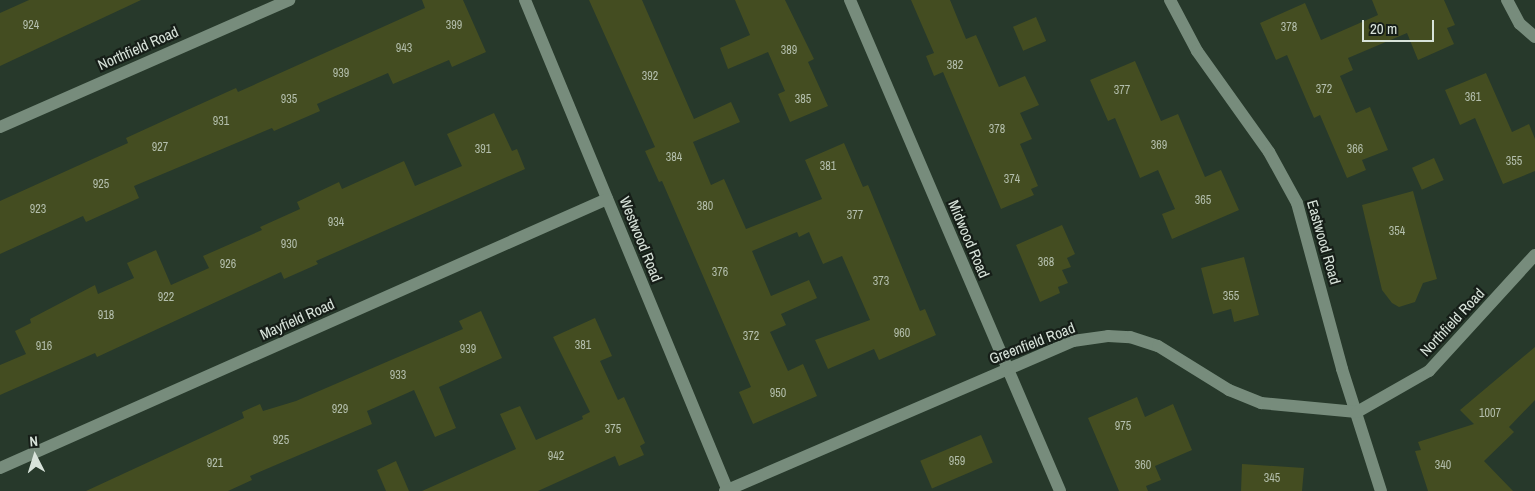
<!DOCTYPE html>
<html>
<head>
<meta charset="utf-8">
<style>
  body { margin:0 }
  #map { position:relative; width:1535px; height:491px; overflow:hidden; background:#27392b; font-family:"Archivo Narrow",sans-serif }
  div>[style] { position:absolute }
  .building>* { inset:0; background:#444d21; transform-origin:0 0 }
  .minor>* { height:12px; margin:-6px; padding:0 6px; transform-origin:6px; border-radius:6px; background:#778c7c }
  span { translate:-50% -50%; white-space:nowrap; text-align:center; line-height:1.15; -webkit-text-stroke:4.5px #161e18; paint-order:stroke }
  .number-label { font-size:12px; color:#b3beac }
  .number-label span { -webkit-text-stroke-width:0 }
  .street-label { font-size:15px; color:#d8e3da }
  .north { position:absolute; left:10px; top:431px; width:50px; height:50px; -webkit-text-stroke:4px #161e18; paint-order:stroke; rotate:355deg; font-size:14px; font-weight:700; line-height:20px; text-align:center; color:#d8e3da }
  .north::after { content:''; display:block; margin:auto; width:18px; height:22px; background:#d8e3da; clip-path:polygon(50% 0,100% 100%,50% 72%,0 100%) }
  .scale { position:absolute; left:1362px; top:20px; width:72px; height:22px; box-sizing:border-box; border:2px solid #d8e3da; border-top:0; padding-left:6px; font-size:15px; line-height:18px; white-space:nowrap; color:#d8e3da; -webkit-text-stroke:4px #161e18; paint-order:stroke }
</style>
</head>
<body>
<div id="map">
  <div class="building">
    <div style="clip-path:polygon(29px 0,141px 0,0 66px,0 13px)"></div>
    <div style="clip-path:polygon(422px 0,463px 0,486px 52px,452px 67px,449px 60px,393px 84px,388px 73px,317px 104px,320px 111px,274px 131px,272px 128px,134px 186px,139px 198px,86px 222px,83px 216px,0 254px,0 201px,128px 143px,126px 138px,185px 111px,236px 88px,238px 92px,425px 8px)"></div>
    <div style="clip-path:polygon(589px 0,642px 0,694px 119px,731px 102px,740px 122px,693px 142px,711px 185px,724px 179px,746px 229px,822px 199px,805px 160px,844px 143px,863px 187px,868px 185px,920px 311px,925px 309px,936px 335px,879px 360px,874px 349px,828px 369px,815px 340px,870px 320px,842px 256px,823px 264px,809px 232px,799px 237px,797px 232px,752px 251px,771px 296px,809px 280px,817px 298px,781px 314px,786px 325px,770px 332px,788px 371px,803px 364px,817px 396px,753px 424px,739px 392px,751px 387px,662px 181px,659px 182px,645px 151px,655px 147px)"></div>
    <div style="clip-path:polygon(735px 0,785px 0,814px 59px,808px 62px,828px 106px,790px 122px,778px 94px,785px 91px,768px 52px,728px 69px,720px 48px,750px 35px)"></div>
    <div style="clip-path:polygon(911px 0,950px 0,966px 39px,976px 35px,999px 87px,1025px 76px,1039px 105px,1020px 113px,1032px 139px,1020px 144px,1038px 186px,1031px 189px,1034px 195px,1001px 209px,943px 72px,934px 76px,926px 56px,934px 53px)"></div>
    <div style="clip-path:polygon(1372px 0,1444px 0,1455px 25px,1447px 28px,1454px 44px,1418px 60px,1407px 33px,1348px 58px,1353px 70px,1340px 76px,1356px 113px,1370px 107px,1388px 150px,1362px 160px,1366px 170px,1347px 178px,1320px 115px,1314px 118px,1287px 55px,1276px 60px,1260px 23px,1305px 3px,1321px 40px,1378px 15px)"></div>
    <div style="left:1036px;top:17px;width:26px;height:25px;rotate:67deg"></div>
    <div style="clip-path:polygon(1135px 61px,1161px 121px,1178px 114px,1205px 177px,1221px 170px,1239px 210px,1172px 239px,1162px 214px,1175px 209px,1158px 170px,1140px 178px,1115px 118px,1108px 121px,1090px 80px)"></div>
    <div style="clip-path:polygon(1486px 73px,1512px 132px,1529px 124px,1535px 139px,1535px 171px,1503px 184px,1475px 118px,1460px 125px,1445px 90px)"></div>
    <div style="clip-path:polygon(494px 113px,512px 151px,517px 149px,525px 169px,316px 261px,318px 264px,284px 279px,281px 272px,97px 357px,95px 353px,0 395px,0 365px,26px 354px,15px 331px,31px 323px,30px 319px,95px 285px,98px 294px,134px 278px,127px 263px,156px 250px,171px 285px,209px 268px,203px 256px,262px 230px,260px 227px,300px 209px,297px 202px,339px 182px,342px 189px,404px 161px,415px 186px,462px 166px,447px 134px)"></div>
    <div style="left:1434px;top:158px;width:24px;height:24px;rotate:66deg"></div>
    <div style="clip-path:polygon(1413px 191px,1437px 279px,1423px 283px,1415px 302px,1399px 307px,1392px 303px,1382px 290px,1362px 205px)"></div>
    <div style="clip-path:polygon(1062px 225px,1075px 254px,1067px 258px,1071px 267px,1062px 270px,1068px 283px,1058px 287px,1060px 293px,1040px 302px,1016px 245px)"></div>
    <div style="clip-path:polygon(1244px 257px,1259px 315px,1234px 322px,1231px 309px,1213px 314px,1201px 268px)"></div>
    <div style="clip-path:polygon(481px 311px,502px 358px,439px 387px,456px 428px,435px 437px,414px 390px,367px 411px,372px 424px,250px 476px,252px 480px,228px 491px,86px 491px,244px 418px,242px 412px,260px 404px,263px 411px,296px 401px,463px 329px,459px 321px)"></div>
    <div style="clip-path:polygon(595px 318px,612px 356px,600px 361px,618px 400px,624px 397px,645px 443px,640px 446px,644px 455px,619px 466px,615px 456px,538px 491px,422px 491px,516px 449px,500px 414px,520px 406px,536px 440px,583px 419px,582px 416px,590px 412px,553px 337px)"></div>
    <div style="clip-path:polygon(1535px 347px,1535px 400px,1509px 427px,1514px 432px,1484px 461px,1513px 491px,1428px 491px,1415px 451px,1421px 450px,1418px 442px,1474px 424px,1460px 410px)"></div>
    <div style="clip-path:polygon(1137px 397px,1145px 417px,1173px 404px,1192px 450px,1155px 466px,1161px 480px,1146px 486px,1148px 491px,1119px 491px,1088px 418px)"></div>
    <div style="left:981px;top:435px;width:30px;height:66px;rotate:67deg"></div>
    <div style="clip-path:polygon(396px 461px,409px 491px,386px 491px,377px 470px)"></div>
    <div style="clip-path:polygon(1242px 464px,1304px 468px,1302px 491px,1241px 491px)"></div>
  </div>
  <div class="minor">
    <div style="left:525px;top:0;width:531px;rotate:67.54deg"></div>
    <div style="left:850px;top:0;width:534px;rotate:66.84deg"></div>
    <div style="left:1170px;top:0;width:58px;rotate:62.1deg"></div>
    <div style="left:1197px;top:51px;width:124px;rotate:54.5deg"></div>
    <div style="left:1269px;top:152px;width:58px;rotate:61.2deg"></div>
    <div style="left:1297px;top:203px;width:172px;rotate:74.8deg"></div>
    <div style="left:1342px;top:369px;width:128px;rotate:72.3deg"></div>
    <div style="left:1507px;top:0;width:27px;rotate:62deg"></div>
    <div style="left:1520px;top:24px;width:20px;rotate:41deg"></div>
    <div style="left:0;top:127px;width:316px;rotate:-23.7deg"></div>
    <div style="left:0;top:468px;width:664px;rotate:-23.9deg"></div>
    <div style="left:725px;top:491px;width:379px;rotate:-23.3deg"></div>
    <div style="left:1073px;top:341px;width:35px;rotate:-8deg"></div>
    <div style="left:1108px;top:336px;width:22px;rotate:3deg"></div>
    <div style="left:1130px;top:337px;width:29px;rotate:18deg"></div>
    <div style="left:1158px;top:346px;width:84px;rotate:31.8deg"></div>
    <div style="left:1229px;top:390px;width:35px;rotate:22deg"></div>
    <div style="left:1261px;top:403px;width:96px;rotate:5.4deg"></div>
    <div style="left:1357px;top:412px;width:83px;rotate:-29.7deg"></div>
    <div style="left:1429px;top:371px;width:157px;rotate:-47.6deg"></div>
  </div>
  <div class="number-label">
    <span style="left:31px;top:26px">924</span>
    <span style="left:454px;top:26px">399</span>
    <span style="left:1289px;top:28px">378</span>
    <span style="left:404px;top:49px">943</span>
    <span style="left:789px;top:51px">389</span>
    <span style="left:955px;top:66px">382</span>
    <span style="left:341px;top:74px">939</span>
    <span style="left:650px;top:77px">392</span>
    <span style="left:1324px;top:90px">372</span>
    <span style="left:1122px;top:91px">377</span>
    <span style="left:1473px;top:98px">361</span>
    <span style="left:289px;top:100px">935</span>
    <span style="left:803px;top:100px">385</span>
    <span style="left:221px;top:122px">931</span>
    <span style="left:997px;top:130px">378</span>
    <span style="left:1159px;top:146px">369</span>
    <span style="left:160px;top:148px">927</span>
    <span style="left:483px;top:150px">391</span>
    <span style="left:1355px;top:150px">366</span>
    <span style="left:674px;top:158px">384</span>
    <span style="left:1514px;top:162px">355</span>
    <span style="left:828px;top:167px">381</span>
    <span style="left:1012px;top:180px">374</span>
    <span style="left:101px;top:185px">925</span>
    <span style="left:1203px;top:201px">365</span>
    <span style="left:705px;top:207px">380</span>
    <span style="left:38px;top:210px">923</span>
    <span style="left:855px;top:216px">377</span>
    <span style="left:336px;top:223px">934</span>
    <span style="left:1397px;top:232px">354</span>
    <span style="left:289px;top:245px">930</span>
    <span style="left:1046px;top:263px">368</span>
    <span style="left:228px;top:265px">926</span>
    <span style="left:720px;top:273px">376</span>
    <span style="left:881px;top:282px">373</span>
    <span style="left:1231px;top:297px">355</span>
    <span style="left:166px;top:298px">922</span>
    <span style="left:106px;top:316px">918</span>
    <span style="left:902px;top:334px">960</span>
    <span style="left:751px;top:337px">372</span>
    <span style="left:583px;top:346px">381</span>
    <span style="left:44px;top:347px">916</span>
    <span style="left:468px;top:350px">939</span>
    <span style="left:398px;top:376px">933</span>
    <span style="left:778px;top:394px">950</span>
    <span style="left:340px;top:410px">929</span>
    <span style="left:1490px;top:414px">1007</span>
    <span style="left:1123px;top:427px">975</span>
    <span style="left:613px;top:430px">375</span>
    <span style="left:281px;top:441px">925</span>
    <span style="left:556px;top:457px">942</span>
    <span style="left:957px;top:462px">959</span>
    <span style="left:215px;top:464px">921</span>
    <span style="left:1143px;top:466px">360</span>
    <span style="left:1443px;top:466px">340</span>
    <span style="left:1272px;top:479px">345</span>
  </div>
  <div class="street-label">
    <span style="left:138px;top:48px;rotate:-24deg">Northfield Road</span>
    <span style="left:641px;top:239px;rotate:68deg">Westwood Road</span>
    <span style="left:969px;top:239px;rotate:67deg">Midwood Road</span>
    <span style="left:1324px;top:242px;rotate:74deg">Eastwood Road</span>
    <span style="left:297px;top:319px;rotate:-24deg">Mayfield Road</span>
    <span style="left:1452px;top:322px;rotate:-47deg">Northfield Road</span>
    <span style="left:1032px;top:343px;rotate:-21deg">Greenfield Road</span>
  </div>
  <div class="north">N</div>
  <div class="scale">20 m</div>
</div>
</body>
</html>
